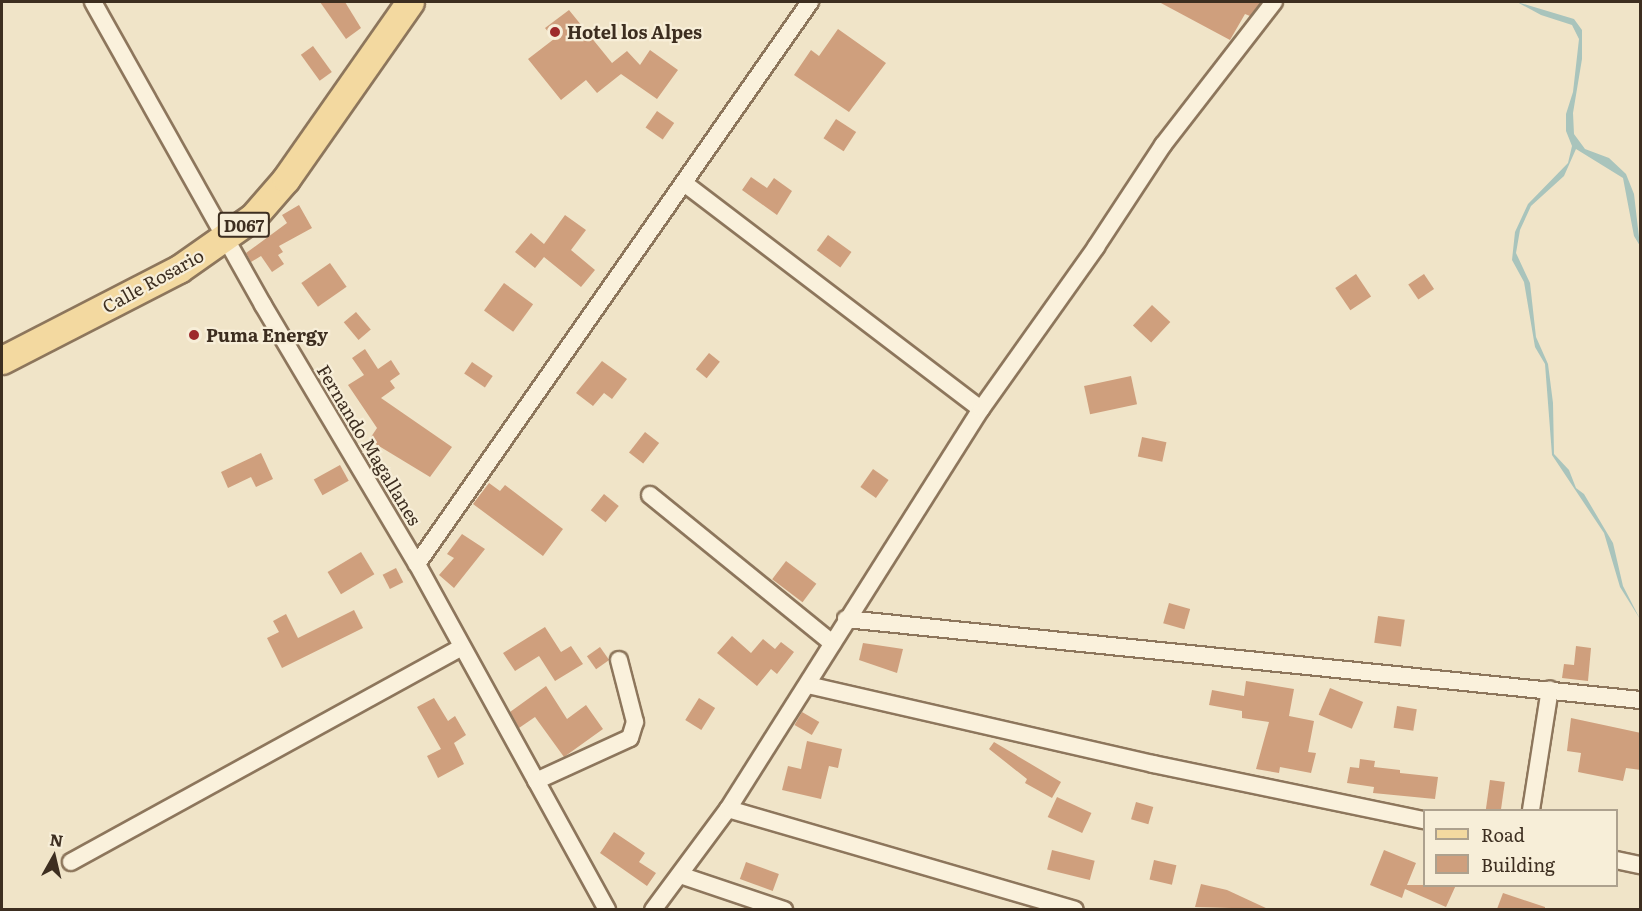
<!DOCTYPE html>
<html>
<head>
<meta charset="utf-8">
<style>
  body { margin:0 }
  #map { position:relative; width:1642px; height:911px; overflow:hidden; background:#f0e4c8; font-family:Literata,serif }
  div>[style] { position:absolute }
  .water>* { inset:0; background:#a9c4bc }
  .building>* { inset:0; background:#cf9f7d; transform-origin:0 0 }
  .roads { filter:drop-shadow(2px 0 #8d765c) drop-shadow(-2px 0 #8d765c) drop-shadow(0 2px #8d765c) drop-shadow(0 -2px #8d765c) }
  .street>* { height:16px; margin:-8px; padding:0 8px; transform-origin:8px; border-radius:8px; background:#faf1dc }
  .primary>* { height:27px; margin:-13.5px; padding:0 13.5px; transform-origin:13.5px; border-radius:13.5px; background:#f3d9a0 }
  .dots>* { width:16px; height:16px; translate:-50% -50%; box-sizing:border-box; border:3px solid #f7eed8; border-radius:50% }
  span { translate:-50% -50%; white-space:nowrap; text-align:center; line-height:1.15; -webkit-text-stroke:4.5px #f7eed8; paint-order:stroke }
  .shield-label span { padding:2px 4px; background:#f7eed8; border:2px solid; border-radius:4px; -webkit-text-stroke-width:0 }
  .shield-label { font-size:16px; color:#3d2e20; font-weight:700 }
  .poi-label { font-size:18px; color:#3d2e20; font-weight:700 }
  .left { translate:0 -50%; text-align:left }
  .street-label { font-size:18px; color:#3d2e20 }
  .frame { position:absolute; inset:0; border:3px solid #3d2e20; pointer-events:none }
  .legend { position:absolute; left:1423px; top:809px; width:195px; height:78px; box-sizing:border-box; background:#f7eed8; border:2px solid #ada18e; margin:0; padding:8px 10px; list-style:none; font-size:18px; color:#3d2e20 }
  .legend li { display:flex; align-items:center; gap:12px; height:30px }
  .legend b { width:30px; border:2px solid #ada18e }
  .north { position:absolute; left:24px; top:827px; width:60px; height:60px; -webkit-text-stroke:4px #f7eed8; paint-order:stroke; rotate:8deg; font-size:16px; font-weight:700; line-height:24px; text-align:center; color:#3d2e20 }
  .north::after { content:''; display:block; margin:auto; width:21px; height:27px; background:#3d2e20; clip-path:polygon(50% 0,100% 100%,50% 72%,0 100%) }
</style>
</head>
<body>
<div id="map">
  <div class="water">
    <div style="clip-path:polygon(1517px 2px,1574px 19px,1582px 30px,1582px 59px,1573px 113px,1574px 134px,1585px 149px,1609px 158px,1626px 174px,1634px 194px,1640px 246px,1634px 236px,1623px 178px,1576px 149px,1564px 176px,1531px 206px,1520px 230px,1516px 253px,1530px 283px,1536px 337px,1548px 364px,1553px 403px,1554px 454px,1569px 470px,1576px 488px,1584px 494px,1613px 543px,1623px 586px,1640px 619px,1620px 587px,1604px 533px,1552px 455px,1545px 364px,1535px 347px,1524px 282px,1512px 260px,1515px 232px,1528px 204px,1568px 163px,1572px 146px,1566px 131px,1566px 114px,1573px 92px,1579px 39px,1572px 25px,1541px 15px)"></div>
  </div>
  <div class="building">
    <div style="clip-path:polygon(320px 2px,345px 2px,361px 28px,346px 39px)"></div>
    <div style="clip-path:polygon(1159px 2px,1261px 2px,1250px 16px,1245px 14px,1230px 40px)"></div>
    <div style="clip-path:polygon(569px 10px,612px 63px,627px 51px,640px 65px,650px 50px,678px 70px,657px 99px,621px 74px,597px 93px,586px 80px,561px 100px,528px 59px,554px 39px,545px 28px)"></div>
    <div style="clip-path:polygon(838px 29px,886px 63px,849px 112px,794px 75px,811px 50px,819px 56px)"></div>
    <div style="left:313px;top:46px;width:32px;height:15px;rotate:54deg"></div>
    <div style="left:657px;top:111px;width:21px;height:20px;rotate:35deg"></div>
    <div style="left:836px;top:119px;width:24px;height:23px;rotate:33deg"></div>
    <div style="clip-path:polygon(751px 177px,767px 188px,774px 178px,792px 191px,777px 215px,742px 190px)"></div>
    <div style="clip-path:polygon(299px 205px,312px 228px,279px 246px,283px 252px,278px 255px,284px 264px,272px 272px,261px 256px,251px 262px,246px 253px,287px 223px,282px 215px)"></div>
    <div style="clip-path:polygon(565px 215px,586px 230px,571px 250px,595px 270px,581px 287px,544px 257px,535px 268px,515px 252px,531px 233px,544px 244px)"></div>
    <div style="left:828px;top:235px;width:29px;height:19px;rotate:36deg"></div>
    <div style="left:330px;top:263px;width:29px;height:35px;rotate:55deg"></div>
    <div style="left:1356px;top:274px;width:27px;height:25px;rotate:56deg"></div>
    <div style="left:1424px;top:274px;width:18px;height:19px;rotate:56deg"></div>
    <div style="left:504px;top:283px;width:36px;height:34px;rotate:36deg"></div>
    <div style="left:1152px;top:305px;width:25px;height:28px;rotate:43deg"></div>
    <div style="left:356px;top:312px;width:23px;height:16px;rotate:50deg"></div>
    <div style="clip-path:polygon(365px 349px,378px 369px,391px 360px,400px 374px,390px 381px,395px 388px,381px 398px,452px 447px,430px 477px,369px 440px,377px 428px,348px 385px,364px 375px,352px 358px)"></div>
    <div style="left:709px;top:353px;width:14px;height:21px;rotate:39deg"></div>
    <div style="clip-path:polygon(602px 361px,627px 379px,612px 399px,604px 393px,593px 406px,576px 393px)"></div>
    <div style="left:472px;top:362px;width:25px;height:14px;rotate:34deg"></div>
    <div style="left:1131px;top:376px;width:29px;height:48px;rotate:78deg"></div>
    <div style="left:645px;top:432px;width:18px;height:26px;rotate:38deg"></div>
    <div style="left:1142px;top:437px;width:25px;height:20px;rotate:12deg"></div>
    <div style="clip-path:polygon(261px 453px,273px 479px,256px 487px,251px 477px,228px 488px,221px 472px)"></div>
    <div style="left:340px;top:465px;width:18px;height:30px;rotate:61deg"></div>
    <div style="left:873px;top:469px;width:19px;height:22px;rotate:35deg"></div>
    <div style="clip-path:polygon(489px 483px,500px 491px,505px 485px,563px 529px,543px 556px,473px 504px)"></div>
    <div style="left:604px;top:494px;width:19px;height:21px;rotate:39deg"></div>
    <div style="clip-path:polygon(462px 534px,485px 549px,454px 588px,439px 575px,454px 558px,447px 554px)"></div>
    <div style="left:361px;top:552px;width:26px;height:39px;rotate:59deg"></div>
    <div style="left:786px;top:561px;width:38px;height:23px;rotate:37deg"></div>
    <div style="left:396px;top:568px;width:16px;height:15px;rotate:63deg"></div>
    <div style="left:1169px;top:603px;width:22px;height:21px;rotate:16deg"></div>
    <div style="clip-path:polygon(354px 610px,363px 628px,282px 668px,267px 638px,279px 632px,273px 621px,286px 614px,298px 638px)"></div>
    <div style="left:1378px;top:616px;width:27px;height:27px;rotate:8deg"></div>
    <div style="clip-path:polygon(545px 627px,561px 652px,571px 646px,583px 664px,555px 681px,539px 656px,515px 671px,503px 653px)"></div>
    <div style="clip-path:polygon(732px 636px,751px 653px,763px 639px,775px 649px,781px 642px,794px 652px,777px 674px,771px 669px,757px 686px,717px 653px)"></div>
    <div style="clip-path:polygon(863px 643px,903px 649px,897px 673px,859px 660px)"></div>
    <div style="clip-path:polygon(1576px 646px,1591px 648px,1588px 681px,1562px 678px,1564px 664px,1574px 665px)"></div>
    <div style="left:600px;top:647px;width:16px;height:16px;rotate:55deg"></div>
    <div style="clip-path:polygon(1246px 681px,1294px 689px,1289px 716px,1314px 721px,1308px 752px,1316px 753px,1311px 773px,1280px 767px,1279px 773px,1256px 769px,1269px 722px,1242px 718px,1242px 711px,1209px 705px,1212px 690px,1244px 696px)"></div>
    <div style="clip-path:polygon(546px 686px,567px 719px,586px 705px,603px 729px,564px 757px,535px 717px,519px 728px,510px 712px)"></div>
    <div style="left:1330px;top:688px;width:36px;height:29px;rotate:23deg"></div>
    <div style="clip-path:polygon(434px 698px,448px 721px,455px 716px,466px 735px,454px 743px,464px 764px,438px 778px,427px 756px,441px 749px,417px 707px)"></div>
    <div style="left:699px;top:698px;width:19px;height:26px;rotate:32deg"></div>
    <div style="left:1397px;top:706px;width:20px;height:22px;rotate:9deg"></div>
    <div style="left:802px;top:712px;width:20px;height:15px;rotate:30deg"></div>
    <div style="clip-path:polygon(1571px 718px,1641px 733px,1641px 770px,1626px 768px,1623px 781px,1578px 772px,1581px 753px,1567px 751px)"></div>
    <div style="clip-path:polygon(807px 741px,842px 749px,838px 768px,829px 766px,821px 799px,782px 790px,788px 766px,801px 769px)"></div>
    <div style="clip-path:polygon(994px 742px,1061px 782px,1052px 798px,1025px 783px,1027px 779px,989px 749px)"></div>
    <div style="clip-path:polygon(1360px 759px,1375px 761px,1374px 767px,1400px 770px,1400px 773px,1438px 777px,1435px 799px,1373px 793px,1374px 787px,1347px 783px,1350px 767px,1359px 768px)"></div>
    <div style="left:1490px;top:780px;width:15px;height:30px;rotate:8deg"></div>
    <div style="left:1057px;top:797px;width:38px;height:22px;rotate:25deg"></div>
    <div style="left:1136px;top:802px;width:18px;height:18px;rotate:16deg"></div>
    <div style="clip-path:polygon(614px 832px,645px 853px,639px 862px,656px 873px,647px 886px,600px 853px)"></div>
    <div style="left:1052px;top:850px;width:44px;height:20px;rotate:14deg"></div>
    <div style="clip-path:polygon(1384px 850px,1416px 863px,1407px 885px,1456px 885px,1446px 907px,1405px 889px,1402px 898px,1370px 885px)"></div>
    <div style="left:1154px;top:860px;width:23px;height:20px;rotate:13deg"></div>
    <div style="left:746px;top:862px;width:35px;height:18px;rotate:20deg"></div>
    <div style="clip-path:polygon(1201px 884px,1227px 890px,1268px 909px,1195px 907px)"></div>
    <div style="clip-path:polygon(1503px 893px,1545px 907px,1545px 909px,1497px 909px)"></div>
  </div>
  <div class="roads">
    <div class="street">
      <div style="left:93px;top:2px;width:347px;rotate:60.7deg"></div>
      <div style="left:263px;top:305px;width:301px;rotate:59.3deg"></div>
      <div style="left:417px;top:564px;width:395px;rotate:61.2deg"></div>
      <div style="left:684px;top:183px;width:373px;rotate:37.3deg"></div>
      <div style="left:650px;top:495px;width:235px;rotate:39.1deg"></div>
      <div style="left:417px;top:564px;width:686px;rotate:-55.04deg"></div>
      <div style="left:846px;top:619px;width:798px;rotate:5.82deg"></div>
      <div style="left:808px;top:685px;width:354px;rotate:12.9deg"></div>
      <div style="left:1153px;top:764px;width:277px;rotate:11.7deg"></div>
      <div style="left:536px;top:781px;width:103px;rotate:-24.6deg"></div>
      <div style="left:630px;top:738px;width:17px;rotate:-73deg"></div>
      <div style="left:635px;top:722px;width:64px;rotate:-104.5deg"></div>
      <div style="left:728px;top:809px;width:361px;rotate:16.2deg"></div>
      <div style="left:1531px;top:810px;width:122px;rotate:-81.1deg"></div>
      <div style="left:1616px;top:860px;width:25px;rotate:12deg"></div>
      <div style="left:71px;top:862px;width:445px;rotate:-28.8deg"></div>
      <div style="left:680px;top:875px;width:110px;rotate:18.6deg"></div>
      <div style="left:653px;top:910px;width:126px;rotate:-53.4deg"></div>
      <div style="left:728px;top:809px;width:473px;rotate:-57.7deg"></div>
      <div style="left:981px;top:409px;width:199px;rotate:-54.6deg"></div>
      <div style="left:1096px;top:247px;width:122px;rotate:-56.7deg"></div>
      <div style="left:1163px;top:145px;width:181px;rotate:-52.2deg"></div>
    </div>
    <div class="primary">
      <div style="left:2px;top:360px;width:199px;rotate:-27.2deg"></div>
      <div style="left:179px;top:269px;width:90px;rotate:-35.1deg"></div>
      <div style="left:253px;top:217px;width:50px;rotate:-49deg"></div>
      <div style="left:286px;top:179px;width:216px;rotate:-55deg"></div>
    </div>
  </div>
  <div class="dots">
    <div style="left:555px;top:32px;background:#9e2a2b"></div>
    <div style="left:194px;top:335px;background:#9e2a2b"></div>
  </div>
  <div class="shield-label">
    <span style="left:244px;top:225px">D067</span>
  </div>
  <div class="poi-label">
    <span class="left" style="left:567px;top:32px">Hotel los Alpes</span>
    <span class="left" style="left:206px;top:335px">Puma Energy</span>
  </div>
  <div class="street-label">
    <span style="left:153px;top:281px;rotate:-29deg">Calle Rosario</span>
    <span style="left:369px;top:445px;rotate:59deg">Fernando Magallanes</span>
  </div>
  <div class="frame"></div>
  <ul class="legend">
  <li><b style="height:8px;background:#f3d9a0"></b>Road</li>
  <li><b style="height:16px;background:#cf9f7d"></b>Building</li>
  </ul>
  <div class="north">N</div>
</div>
</body>
</html>
